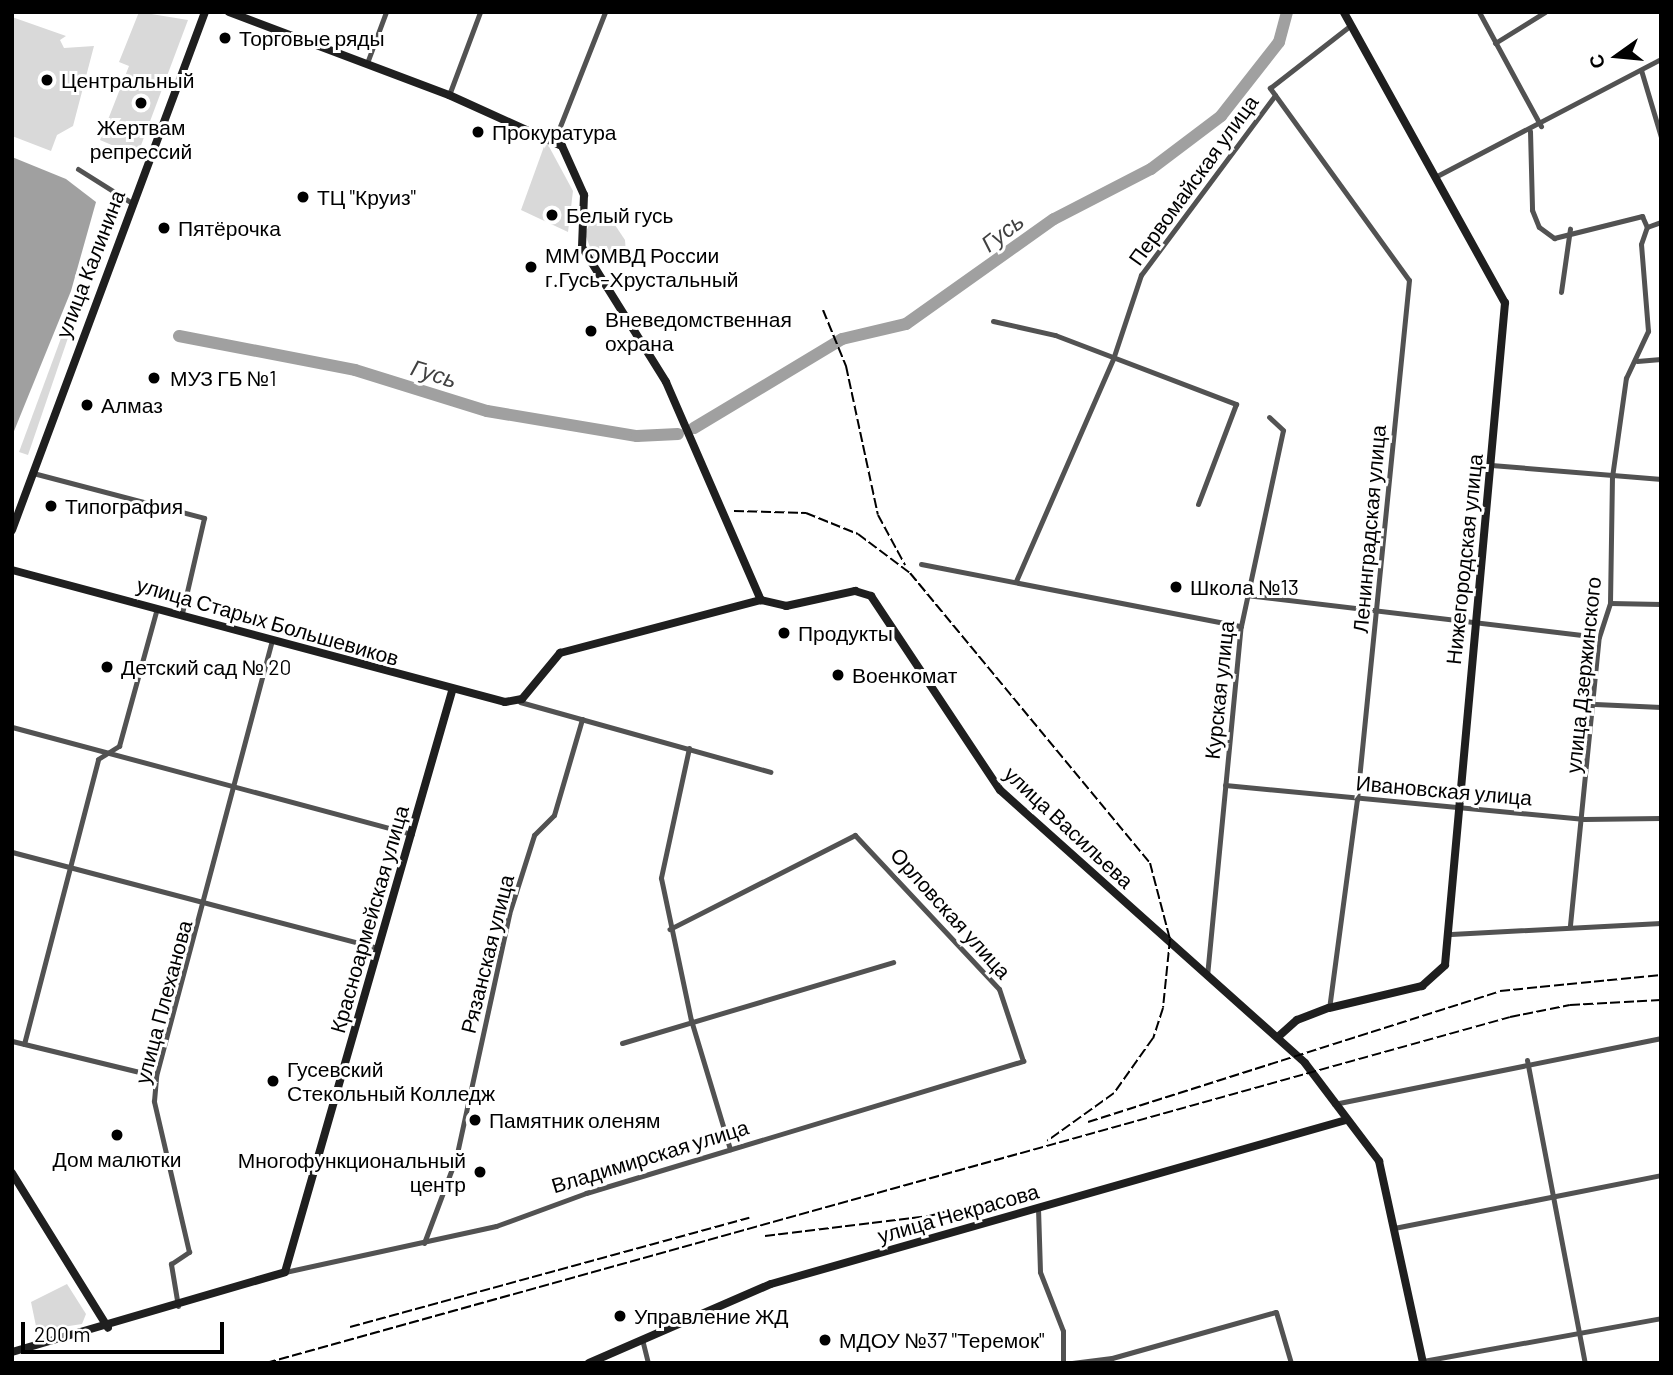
<!DOCTYPE html>
<html>
<head>
<meta charset="utf-8">
<style>
  body { margin:0 }
  #map { position:relative; width:1673px; height:1375px; overflow:hidden; background:#fff; font-family:Barlow,sans-serif }
  div>[style] { position:absolute }
  .green>* { inset:0; background:#d9d9d9 }
  .water>* { inset:0; background:#a0a0a0 }
  .river>* { height:12px; margin:-6px; padding:0 6px; transform-origin:6px; border-radius:6px; background:#a0a0a0 }
  .street>* { height:5px; margin:-2.5px; padding:0 2.5px; transform-origin:2.5px; border-radius:2.5px; background:#525252 }
  .secondary>* { height:8px; margin:-4px; padding:0 4px; transform-origin:4px; border-radius:4px; background:#1f1f1f }
  .rail>* { height:2px; margin-top:-1px; transform-origin:0; background:repeating-linear-gradient(90deg,#000 0 10px,transparent 0 13.5px) }
  .dots>* { width:19px; height:19px; translate:-50% -50%; box-sizing:border-box; border:4px solid #fff; border-radius:50% }
  span { translate:-50% -50%; white-space:nowrap; text-align:center; line-height:1.15; -webkit-text-stroke:6px #fff; paint-order:stroke }
  .poi-label { font-size:21px; color:#000 }
  .left { translate:0 -50%; text-align:left }
  .right { translate:-100% -50%; text-align:right }
  .street-label { font-size:21px; color:#000 }
  .water-label { font-size:23px; color:#414141; font-style:italic }
  .frame { position:absolute; inset:0; border:14px solid #000; pointer-events:none }
  .north { position:absolute; left:1582px; top:21px; width:70px; height:70px; -webkit-text-stroke:5px #fff; paint-order:stroke; rotate:255deg; font-size:19px; font-weight:700; line-height:28px; text-align:center; color:#000 }
  .north::after { content:''; display:block; margin:auto; width:24px; height:32px; background:#000; clip-path:polygon(50% 0,100% 100%,50% 72%,0 100%) }
  .scale { position:absolute; left:21px; top:1322px; width:203px; height:32px; box-sizing:border-box; border:4px solid #000; border-top:0; padding-left:9px; font-size:21px; line-height:24px; white-space:nowrap; color:#000; -webkit-text-stroke:5px #fff; paint-order:stroke }
</style>
</head>
<body>
<div id="map">
  <div class="green">
    <div style="clip-path:polygon(139px 12px,188px 20px,140px 148px,128px 152px,100px 140px,129px 66px,119px 62px)"></div>
    <div style="clip-path:polygon(12px 17px,66px 36px,60px 40px,64px 48px,94px 46px,73px 126px,57px 135px,51px 151px,12px 136px)"></div>
    <div style="clip-path:polygon(546px 141px,573px 191px,568px 232px,521px 210px)"></div>
    <div style="clip-path:polygon(593px 216px,611px 219px,625px 240px,626px 253px,616px 265px,595px 260px,585px 234px)"></div>
    <div style="clip-path:polygon(64px 330px,70px 332px,28px 455px,19px 452px)"></div>
    <div style="clip-path:polygon(67px 1284px,86px 1314px,82px 1324px,37px 1331px,31px 1302px)"></div>
  </div>
  <div class="water">
    <div style="clip-path:polygon(12px 157px,66px 179px,96px 202px,71px 291px,12px 436px)"></div>
  </div>
  <div class="river">
    <div style="left:179px;top:336px;width:179px;rotate:10.9deg"></div>
    <div style="left:355px;top:370px;width:138px;rotate:17.3deg"></div>
    <div style="left:487px;top:411px;width:152px;rotate:9.5deg"></div>
    <div style="left:637px;top:436px;width:41px;rotate:-2.8deg"></div>
    <div style="left:694px;top:428px;width:173px;rotate:-31deg"></div>
    <div style="left:842px;top:339px;width:66px;rotate:-13.2deg"></div>
    <div style="left:906px;top:324px;width:181px;rotate:-35.4deg"></div>
    <div style="left:1054px;top:219px;width:109px;rotate:-27.3deg"></div>
    <div style="left:1151px;top:169px;width:88px;rotate:-37.1deg"></div>
    <div style="left:1221px;top:116px;width:94px;rotate:-51.9deg"></div>
    <div style="left:1279px;top:42px;width:31px;rotate:-75deg"></div>
  </div>
  <div class="street">
    <div style="left:1479px;top:12px;width:130px;rotate:61.5deg"></div>
    <div style="left:1495px;top:43px;width:59px;rotate:-31.8deg"></div>
    <div style="left:367px;top:63px;width:54px;rotate:-69.6deg"></div>
    <div style="left:1641px;top:70px;width:70px;rotate:73.4deg"></div>
    <div style="left:449px;top:95px;width:89px;rotate:-69.5deg"></div>
    <div style="left:1275px;top:95px;width:228px;rotate:54.1deg"></div>
    <div style="left:1409px;top:280px;width:522px;rotate:95.72deg"></div>
    <div style="left:1357px;top:799px;width:211px;rotate:97.6deg"></div>
    <div style="left:1530px;top:131px;width:79px;rotate:88.5deg"></div>
    <div style="left:1532px;top:210px;width:18px;rotate:68deg"></div>
    <div style="left:1539px;top:227px;width:19px;rotate:36deg"></div>
    <div style="left:1554px;top:238px;width:91px;rotate:-14deg"></div>
    <div style="left:1642px;top:216px;width:12px;rotate:66deg"></div>
    <div style="left:555px;top:139px;width:136px;rotate:-68.5deg"></div>
    <div style="left:78px;top:169px;width:64px;rotate:32.2deg"></div>
    <div style="left:1435px;top:177px;width:255px;rotate:-27.6deg"></div>
    <div style="left:1561px;top:292px;width:64px;rotate:-81.9deg"></div>
    <div style="left:993px;top:321px;width:64px;rotate:12.7deg"></div>
    <div style="left:1055px;top:335px;width:194px;rotate:20.9deg"></div>
    <div style="left:1236px;top:404px;width:107px;rotate:110.8deg"></div>
    <div style="left:1637px;top:361px;width:24px;rotate:-5deg"></div>
    <div style="left:1491px;top:465px;width:171px;rotate:4.7deg"></div>
    <div style="left:33px;top:473px;width:177px;rotate:14.7deg"></div>
    <div style="left:204px;top:518px;width:98px;rotate:103deg"></div>
    <div style="left:921px;top:564px;width:326px;rotate:11deg"></div>
    <div style="left:1016px;top:581px;width:242px;rotate:-66.4deg"></div>
    <div style="left:1113px;top:359px;width:89px;rotate:-71.6deg"></div>
    <div style="left:1141px;top:275px;width:224px;rotate:-53.3deg"></div>
    <div style="left:1275px;top:95px;width:9px;rotate:-126deg"></div>
    <div style="left:1270px;top:88px;width:103px;rotate:-37.9deg"></div>
    <div style="left:1246px;top:595px;width:355px;rotate:6.8deg"></div>
    <div style="left:1610px;top:603px;width:51px;rotate:1.1deg"></div>
    <div style="left:520px;top:702px;width:260px;rotate:15.6deg"></div>
    <div style="left:1595px;top:704px;width:66px;rotate:2.6deg"></div>
    <div style="left:12px;top:727px;width:414px;rotate:15deg"></div>
    <div style="left:689px;top:748px;width:133px;rotate:102.2deg"></div>
    <div style="left:661px;top:878px;width:145px;rotate:78.1deg"></div>
    <div style="left:691px;top:1020px;width:135px;rotate:73.2deg"></div>
    <div style="left:1225px;top:785px;width:361px;rotate:5.4deg"></div>
    <div style="left:1584px;top:819px;width:77px;rotate:-0.7deg"></div>
    <div style="left:12px;top:852px;width:378px;rotate:14.7deg"></div>
    <div style="left:1570px;top:925px;width:289px;rotate:-84.3deg"></div>
    <div style="left:1599px;top:637px;width:36px;rotate:-72deg"></div>
    <div style="left:1610px;top:603px;width:126px;rotate:-89.1deg"></div>
    <div style="left:1612px;top:477px;width:100px;rotate:-82deg"></div>
    <div style="left:1626px;top:378px;width:52px;rotate:-64.9deg"></div>
    <div style="left:1648px;top:331px;width:87px;rotate:-94.6deg"></div>
    <div style="left:1641px;top:244px;width:18px;rotate:-71deg"></div>
    <div style="left:1647px;top:227px;width:15px;rotate:-20deg"></div>
    <div style="left:1451px;top:934px;width:210px;rotate:-3deg"></div>
    <div style="left:1207px;top:976px;width:352px;rotate:-84.5deg"></div>
    <div style="left:1241px;top:626px;width:200px;rotate:-77.9deg"></div>
    <div style="left:1283px;top:430px;width:19px;rotate:-137deg"></div>
    <div style="left:12px;top:1041px;width:148px;rotate:13.7deg"></div>
    <div style="left:622px;top:1043px;width:283px;rotate:-16.6deg"></div>
    <div style="left:24px;top:1044px;width:294px;rotate:-75.4deg"></div>
    <div style="left:98px;top:759px;width:25px;rotate:-32deg"></div>
    <div style="left:119px;top:746px;width:143px;rotate:-74.6deg"></div>
    <div style="left:1527px;top:1060px;width:309px;rotate:79.2deg"></div>
    <div style="left:1334px;top:1104px;width:334px;rotate:-11.4deg"></div>
    <div style="left:1038px;top:1208px;width:64px;rotate:88.2deg"></div>
    <div style="left:1040px;top:1272px;width:63px;rotate:68.7deg"></div>
    <div style="left:1063px;top:1331px;width:32px;rotate:90deg"></div>
    <div style="left:1394px;top:1228px;width:272px;rotate:-11.2deg"></div>
    <div style="left:424px;top:1243px;width:91px;rotate:-69.4deg"></div>
    <div style="left:456px;top:1158px;width:250px;rotate:-77.7deg"></div>
    <div style="left:509px;top:914px;width:83px;rotate:-72.4deg"></div>
    <div style="left:534px;top:835px;width:28px;rotate:-45deg"></div>
    <div style="left:554px;top:815px;width:100px;rotate:-73.7deg"></div>
    <div style="left:285px;top:1272px;width:216px;rotate:-12.3deg"></div>
    <div style="left:496px;top:1226px;width:96px;rotate:-20.1deg"></div>
    <div style="left:586px;top:1193px;width:457px;rotate:-16.8deg"></div>
    <div style="left:1023px;top:1061px;width:76px;rotate:-108.4deg"></div>
    <div style="left:999px;top:989px;width:211px;rotate:-133.1deg"></div>
    <div style="left:855px;top:835px;width:208px;rotate:153.1deg"></div>
    <div style="left:178px;top:1306px;width:43px;rotate:-99.5deg"></div>
    <div style="left:171px;top:1264px;width:22px;rotate:-34deg"></div>
    <div style="left:189px;top:1252px;width:155px;rotate:-103.1deg"></div>
    <div style="left:154px;top:1101px;width:25px;rotate:-85deg"></div>
    <div style="left:156px;top:1076px;width:452px;rotate:-75.1deg"></div>
    <div style="left:642px;top:1339px;width:25px;rotate:76deg"></div>
    <div style="left:1423px;top:1361px;width:242px;rotate:-10.2deg"></div>
    <div style="left:1072px;top:1363px;width:40px;rotate:-7.1deg"></div>
    <div style="left:1112px;top:1358px;width:170px;rotate:-15.7deg"></div>
    <div style="left:1276px;top:1312px;width:53px;rotate:73.6deg"></div>
  </div>
  <div class="secondary">
    <div style="left:229px;top:12px;width:235px;rotate:20.7deg"></div>
    <div style="left:449px;top:95px;width:124px;rotate:24.3deg"></div>
    <div style="left:562px;top:146px;width:54px;rotate:65.8deg"></div>
    <div style="left:584px;top:195px;width:52px;rotate:92.2deg"></div>
    <div style="left:582px;top:247px;width:159px;rotate:58.1deg"></div>
    <div style="left:666px;top:382px;width:238px;rotate:66.5deg"></div>
    <div style="left:12px;top:530px;width:553px;rotate:-69.57deg"></div>
    <div style="left:12px;top:570px;width:510px;rotate:14.99deg"></div>
    <div style="left:505px;top:702px;width:17px;rotate:-10deg"></div>
    <div style="left:522px;top:699px;width:60px;rotate:-50.4deg"></div>
    <div style="left:560px;top:653px;width:208px;rotate:-14.8deg"></div>
    <div style="left:761px;top:600px;width:26px;rotate:13deg"></div>
    <div style="left:786px;top:606px;width:71px;rotate:-12.3deg"></div>
    <div style="left:855px;top:591px;width:17px;rotate:17deg"></div>
    <div style="left:871px;top:596px;width:233px;rotate:56.4deg"></div>
    <div style="left:1000px;top:790px;width:409px;rotate:41.8deg"></div>
    <div style="left:1305px;top:1063px;width:123px;rotate:52.9deg"></div>
    <div style="left:1379px;top:1161px;width:207px;rotate:77.7deg"></div>
    <div style="left:1279px;top:1036px;width:24px;rotate:-42deg"></div>
    <div style="left:1297px;top:1020px;width:34px;rotate:-21deg"></div>
    <div style="left:1329px;top:1008px;width:96px;rotate:-13.3deg"></div>
    <div style="left:1422px;top:986px;width:31px;rotate:-42deg"></div>
    <div style="left:1445px;top:965px;width:665px;rotate:-84.82deg"></div>
    <div style="left:1505px;top:303px;width:333px;rotate:-119deg"></div>
    <div style="left:12px;top:1173px;width:182px;rotate:58.2deg"></div>
    <div style="left:12px;top:1352px;width:284px;rotate:-16.3deg"></div>
    <div style="left:285px;top:1272px;width:605px;rotate:-73.96deg"></div>
    <div style="left:589px;top:1363px;width:198px;rotate:-23.5deg"></div>
    <div style="left:771px;top:1284px;width:598px;rotate:-15.92deg"></div>
  </div>
  <div class="rail">
    <div style="left:823px;top:310px;width:61px;rotate:67.7deg"></div>
    <div style="left:846px;top:366px;width:152px;rotate:77.9deg"></div>
    <div style="left:878px;top:515px;width:57px;rotate:61.6deg"></div>
    <div style="left:734px;top:511px;width:72px;rotate:1.6deg"></div>
    <div style="left:806px;top:513px;width:56px;rotate:22deg"></div>
    <div style="left:858px;top:534px;width:65px;rotate:36.9deg"></div>
    <div style="left:910px;top:573px;width:376px;rotate:50.4deg"></div>
    <div style="left:1150px;top:863px;width:79px;rotate:75.3deg"></div>
    <div style="left:1170px;top:939px;width:69px;rotate:95.8deg"></div>
    <div style="left:1163px;top:1008px;width:32px;rotate:108deg"></div>
    <div style="left:1153px;top:1038px;width:67px;rotate:125.3deg"></div>
    <div style="left:1114px;top:1093px;width:82px;rotate:144.4deg"></div>
    <div style="left:1088px;top:1122px;width:432px;rotate:-17.6deg"></div>
    <div style="left:1500px;top:991px;width:162px;rotate:-5.7deg"></div>
    <div style="left:765px;top:1236px;width:165px;rotate:-7deg"></div>
    <div style="left:929px;top:1216px;width:105px;rotate:-14.3deg"></div>
    <div style="left:350px;top:1327px;width:414px;rotate:-15.3deg"></div>
    <div style="left:266px;top:1363px;width:1291px;rotate:-15.54deg"></div>
    <div style="left:1510px;top:1017px;width:61px;rotate:-11.3deg"></div>
    <div style="left:1570px;top:1005px;width:91px;rotate:-3.1deg"></div>
  </div>
  <div class="dots">
    <div style="left:225px;top:38px;background:#000"></div>
    <div style="left:47px;top:80px;background:#000"></div>
    <div style="left:141px;top:103px;background:#000"></div>
    <div style="left:478px;top:132px;background:#000"></div>
    <div style="left:303px;top:197px;background:#000"></div>
    <div style="left:552px;top:215px;background:#000"></div>
    <div style="left:164px;top:228px;background:#000"></div>
    <div style="left:531px;top:267px;background:#000"></div>
    <div style="left:591px;top:331px;background:#000"></div>
    <div style="left:154px;top:378px;background:#000"></div>
    <div style="left:87px;top:405px;background:#000"></div>
    <div style="left:51px;top:506px;background:#000"></div>
    <div style="left:1176px;top:587px;background:#000"></div>
    <div style="left:784px;top:633px;background:#000"></div>
    <div style="left:107px;top:667px;background:#000"></div>
    <div style="left:838px;top:675px;background:#000"></div>
    <div style="left:273px;top:1081px;background:#000"></div>
    <div style="left:475px;top:1120px;background:#000"></div>
    <div style="left:117px;top:1135px;background:#000"></div>
    <div style="left:480px;top:1172px;background:#000"></div>
    <div style="left:620px;top:1316px;background:#000"></div>
    <div style="left:825px;top:1340px;background:#000"></div>
  </div>
  <div class="poi-label">
    <span class="left" style="left:239px;top:38px">Торговые ряды</span>
    <span class="left" style="left:61px;top:80px">Центральный</span>
    <span style="left:141px;top:139px">Жертвам<br>репрессий</span>
    <span class="left" style="left:492px;top:132px">Прокуратура</span>
    <span class="left" style="left:317px;top:197px">ТЦ "Круиз"</span>
    <span class="left" style="left:566px;top:215px">Белый гусь</span>
    <span class="left" style="left:178px;top:228px">Пятёрочка</span>
    <span class="left" style="left:545px;top:267px">ММ ОМВД России<br>г.Гусь–Хрустальный</span>
    <span class="left" style="left:605px;top:331px">Вневедомственная<br>охрана</span>
    <span class="left" style="left:170px;top:378px">МУЗ ГБ №1</span>
    <span class="left" style="left:101px;top:405px">Алмаз</span>
    <span class="left" style="left:65px;top:506px">Типография</span>
    <span class="left" style="left:1190px;top:587px">Школа №13</span>
    <span class="left" style="left:798px;top:633px">Продукты</span>
    <span class="left" style="left:121px;top:667px">Детский сад № 20</span>
    <span class="left" style="left:852px;top:675px">Военкомат</span>
    <span class="left" style="left:287px;top:1081px">Гусевский<br>Стекольный Колледж</span>
    <span class="left" style="left:489px;top:1120px">Памятник оленям</span>
    <span style="left:117px;top:1159px">Дом малютки</span>
    <span class="right" style="left:466px;top:1172px">Многофункциональный<br>центр</span>
    <span class="left" style="left:634px;top:1316px">Управление ЖД</span>
    <span class="left" style="left:839px;top:1340px">МДОУ №37 "Теремок"</span>
  </div>
  <div class="street-label">
    <span style="left:1193px;top:180px;rotate:-54deg">Первомайская улица</span>
    <span style="left:90px;top:264px;rotate:-69deg">улица Калинина</span>
    <span style="left:1369px;top:529px;rotate:-85deg">Ленинградская улица</span>
    <span style="left:1464px;top:559px;rotate:-84deg">Нижегородская улица</span>
    <span style="left:268px;top:621px;rotate:16deg">улица Старых Большевиков</span>
    <span style="left:1583px;top:675px;rotate:-84deg">улица Дзержинского</span>
    <span style="left:1219px;top:690px;rotate:-84deg">Курская улица</span>
    <span style="left:1444px;top:790px;rotate:5deg">Ивановская улица</span>
    <span style="left:1069px;top:827px;rotate:43deg">улица Васильева</span>
    <span style="left:951px;top:913px;rotate:48deg">Орловская улица</span>
    <span style="left:369px;top:919px;rotate:-74deg">Красноармейская улица</span>
    <span style="left:487px;top:954px;rotate:-76deg">Рязанская улица</span>
    <span style="left:163px;top:1002px;rotate:-75deg">улица Плеханова</span>
    <span style="left:650px;top:1156px;rotate:-17deg">Владимирская улица</span>
    <span style="left:958px;top:1213px;rotate:-16deg">улица Некрасова</span>
  </div>
  <div class="water-label">
    <span style="left:1002px;top:232px;rotate:-38deg">Гусь</span>
    <span style="left:434px;top:373px;rotate:17deg">Гусь</span>
  </div>
  <div class="frame"></div>
  <div class="north">С</div>
  <div class="scale">200 m</div>
</div>
</body>
</html>
